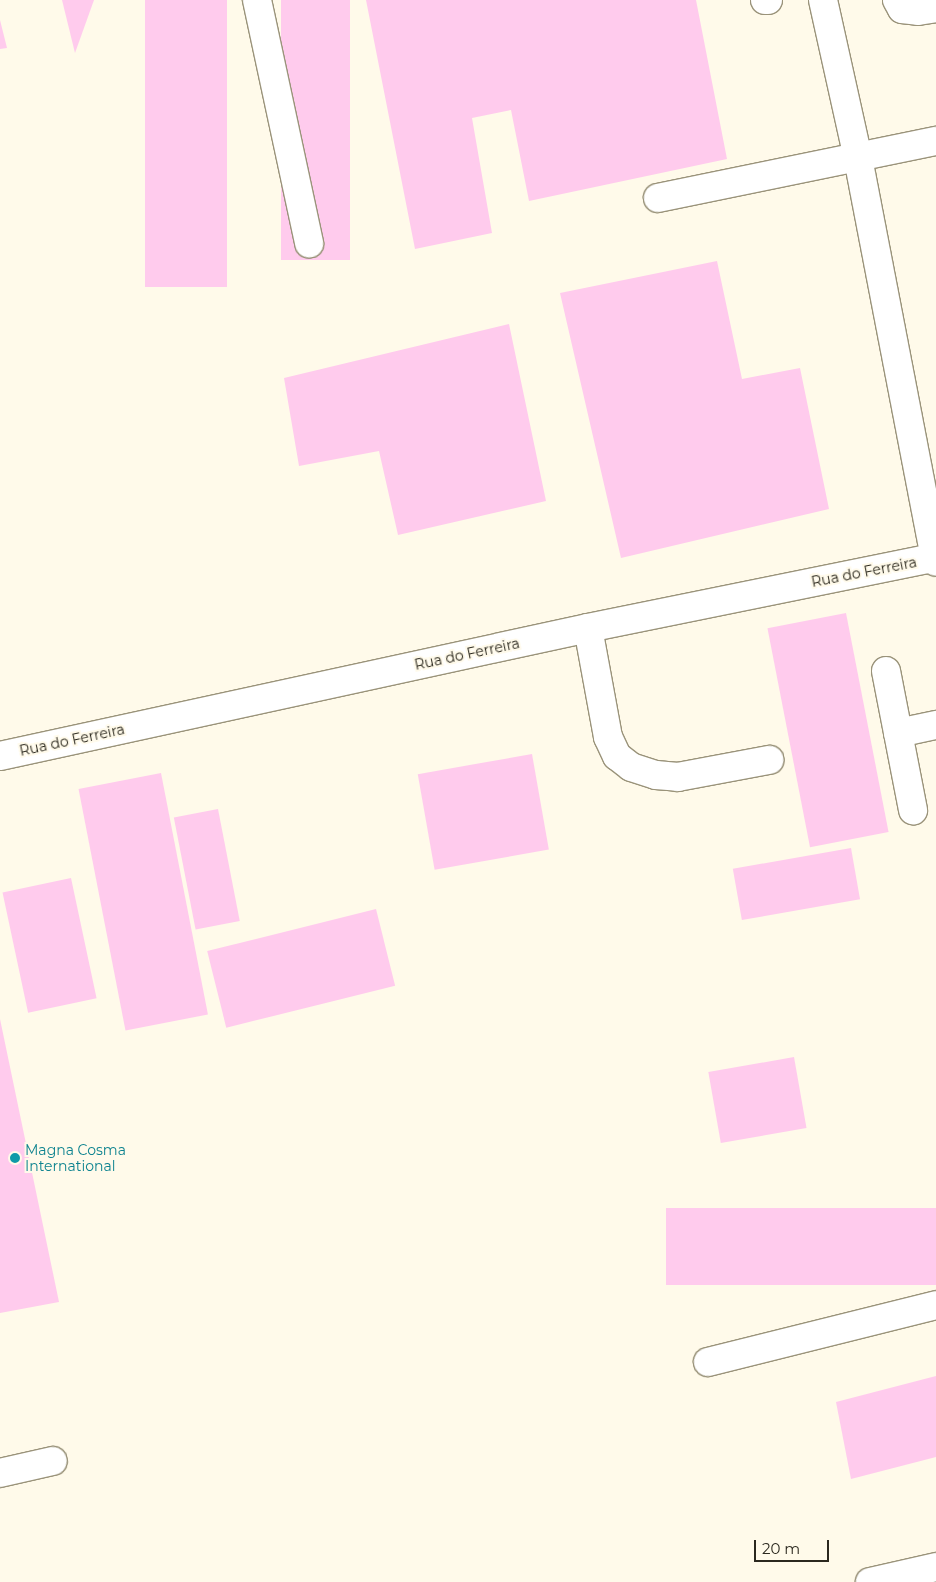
<!DOCTYPE html>
<html>
<head>
<meta charset="utf-8">
<style>
  body { margin:0 }
  #map { position:relative; width:936px; height:1582px; overflow:hidden; background:#fffaea; font-family:Montserrat,sans-serif }
  div>[style] { position:absolute }
  .building>* { inset:0; background:#ffcbed; transform-origin:0 0 }
  .roads { filter:drop-shadow(1px 0 #9a937a) drop-shadow(-1px 0 #9a937a) drop-shadow(0 1px #9a937a) drop-shadow(0 -1px #9a937a) }
  .minor>* { height:28px; margin:-14px; padding:0 14px; transform-origin:14px; border-radius:14px; background:#fff }
  .dots>* { width:14px; height:14px; translate:-50% -50%; box-sizing:border-box; border:2px solid #fffaea; border-radius:50% }
  span { translate:-50% -50%; white-space:nowrap; text-align:center; line-height:1.15; -webkit-text-stroke:4px #fffaea; paint-order:stroke }
  .street-label { font-size:14px; color:#2b281e }
  .culture-label { font-size:14px; color:#0d838f }
  .left { translate:0 -50%; text-align:left }
  .scale { position:absolute; left:754px; top:1540px; width:75px; height:22px; box-sizing:border-box; border:2px solid #2b281e; border-top:0; padding-left:6px; font-size:15px; line-height:18px; white-space:nowrap; color:#2b281e; -webkit-text-stroke:4px #fffaea; paint-order:stroke }
</style>
</head>
<body>
<div id="map">
  <div class="building">
    <div style="clip-path:polygon(62px 0,94px 0,75px 53px)"></div>
    <div style="left:145px;top:0;width:82px;height:287px"></div>
    <div style="left:281px;top:0;width:69px;height:260px"></div>
    <div style="clip-path:polygon(366px 0,696px 0,727px 159px,529px 201px,511px 110px,472px 118px,492px 233px,415px 249px)"></div>
    <div style="clip-path:polygon(0 20px,7px 48px,0 49px)"></div>
    <div style="clip-path:polygon(717px 261px,742px 379px,800px 368px,829px 509px,621px 558px,560px 293px)"></div>
    <div style="clip-path:polygon(509px 324px,546px 501px,398px 535px,379px 451px,299px 466px,284px 378px)"></div>
    <div style="left:846px;top:613px;width:223px;height:80px;rotate:79deg"></div>
    <div style="left:532px;top:754px;width:97px;height:116px;rotate:80deg"></div>
    <div style="left:161px;top:773px;width:246px;height:84px;rotate:79deg"></div>
    <div style="left:218px;top:809px;width:114px;height:45px;rotate:79deg"></div>
    <div style="left:851px;top:848px;width:52px;height:120px;rotate:80deg"></div>
    <div style="left:71px;top:878px;width:123px;height:70px;rotate:78deg"></div>
    <div style="left:376px;top:909px;width:79px;height:174px;rotate:76deg"></div>
    <div style="clip-path:polygon(0 1019px,59px 1302px,0 1313px)"></div>
    <div style="left:794px;top:1057px;width:72px;height:87px;rotate:80deg"></div>
    <div style="left:936px;top:1208px;width:77px;height:270px;rotate:90deg"></div>
    <div style="clip-path:polygon(936px 1376px,936px 1457px,851px 1479px,836px 1402px)"></div>
  </div>
  <div class="roads">
    <div class="minor">
      <div style="left:257px;top:0;width:249px;rotate:77.9deg"></div>
      <div style="left:765px;top:0;width:3px"></div>
      <div style="left:823px;top:0;width:162px;rotate:77.5deg"></div>
      <div style="left:858px;top:158px;width:411px;rotate:79.1deg"></div>
      <div style="left:897px;top:0;width:10px;rotate:61deg"></div>
      <div style="left:902px;top:9px;width:16px;rotate:7deg"></div>
      <div style="left:918px;top:11px;width:18px;rotate:-9deg"></div>
      <div style="left:658px;top:198px;width:284px;rotate:-11.6deg"></div>
      <div style="left:588px;top:628px;width:111px;rotate:79.6deg"></div>
      <div style="left:608px;top:737px;width:21px;rotate:65deg"></div>
      <div style="left:617px;top:756px;width:18px;rotate:38deg"></div>
      <div style="left:631px;top:767px;width:26px;rotate:18deg"></div>
      <div style="left:656px;top:775px;width:22px;rotate:5deg"></div>
      <div style="left:678px;top:777px;width:93px;rotate:-10.6deg"></div>
      <div style="left:886px;top:671px;width:142px;rotate:79deg"></div>
      <div style="left:898px;top:733px;width:39px;rotate:-12deg"></div>
      <div style="left:0;top:756px;width:602px;rotate:-12.28deg"></div>
      <div style="left:588px;top:628px;width:355px;rotate:-11.5deg"></div>
      <div style="left:708px;top:1362px;width:235px;rotate:-14deg"></div>
      <div style="left:0;top:1473px;width:54px;rotate:-12.8deg"></div>
      <div style="left:870px;top:1582px;width:68px;rotate:-12.8deg"></div>
    </div>
  </div>
  <div class="dots">
    <div style="left:15px;top:1158px;background:#0f9aa8"></div>
  </div>
  <div class="street-label">
    <span style="left:864px;top:572px;rotate:-11deg">Rua do Ferreira</span>
    <span style="left:467px;top:654px;rotate:-12deg">Rua do Ferreira</span>
    <span style="left:72px;top:740px;rotate:-12deg">Rua do Ferreira</span>
  </div>
  <div class="culture-label">
    <span class="left" style="left:25px;top:1158px">Magna Cosma<br>International</span>
  </div>
  <div class="scale">20 m</div>
</div>
</body>
</html>
